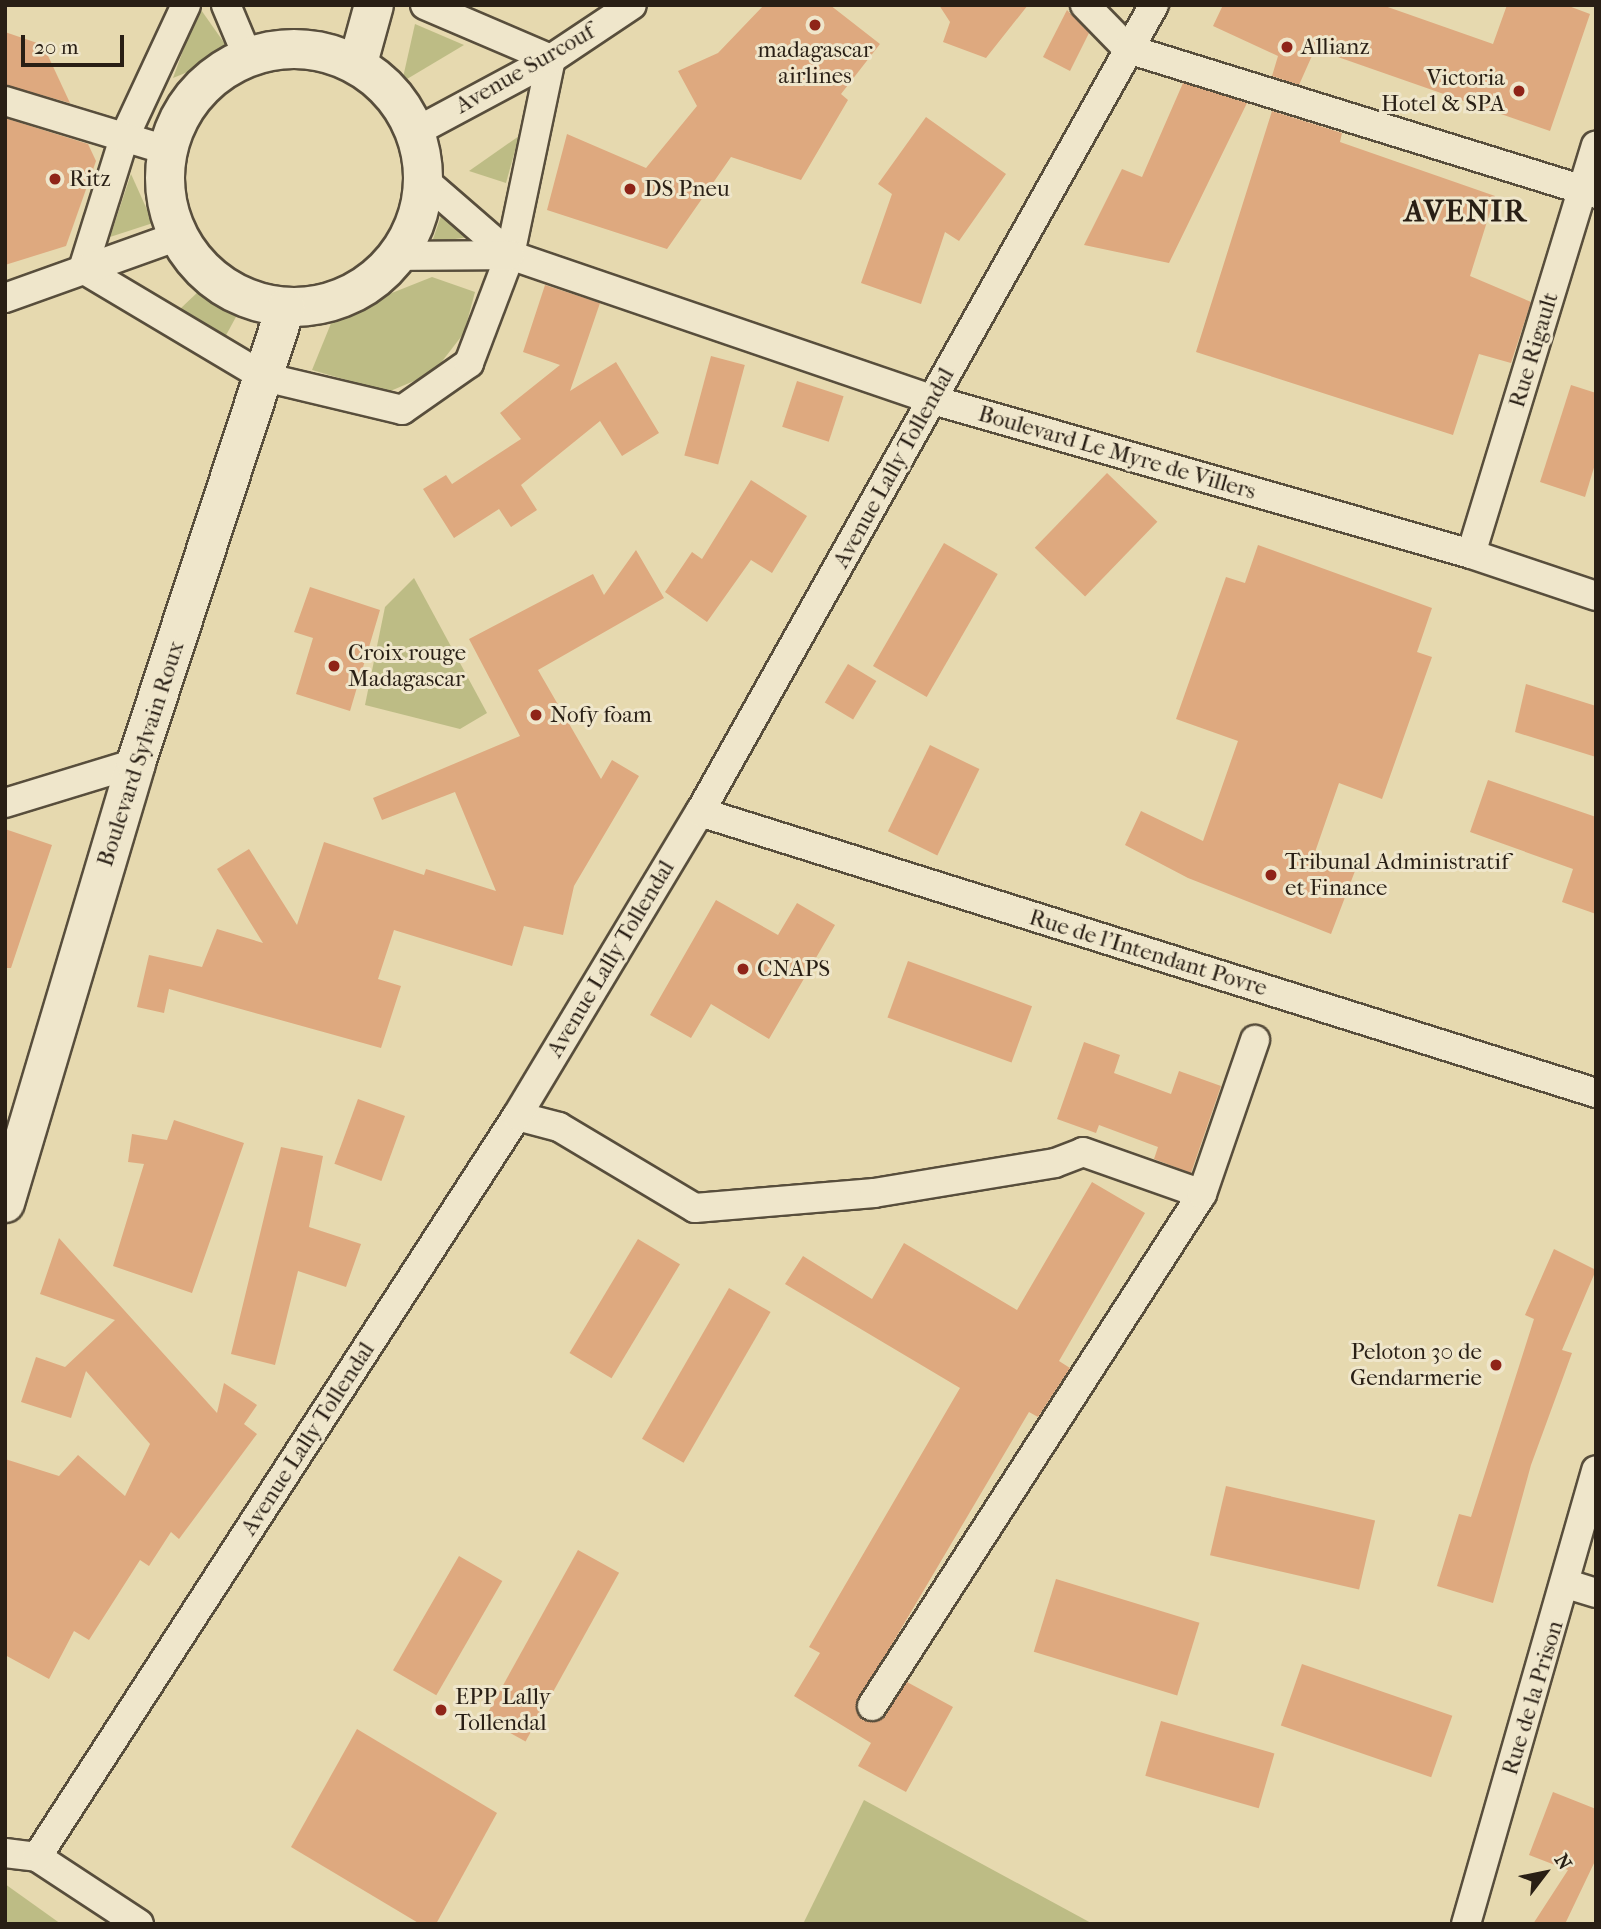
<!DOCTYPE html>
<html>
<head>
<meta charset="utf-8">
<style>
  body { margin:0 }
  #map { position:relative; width:1601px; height:1929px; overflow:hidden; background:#e6d9af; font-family:"IM FELL French Canon",serif }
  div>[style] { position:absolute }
  .green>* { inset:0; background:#bdbc85 }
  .building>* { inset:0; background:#dea97f; transform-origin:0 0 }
  .roads { filter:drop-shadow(2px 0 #584e3c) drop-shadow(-2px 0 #584e3c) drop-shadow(0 2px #584e3c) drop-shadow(0 -2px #584e3c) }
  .minor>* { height:28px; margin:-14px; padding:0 14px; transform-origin:14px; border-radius:14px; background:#efe6cb }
  .secondary>* { height:38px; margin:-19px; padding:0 19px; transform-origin:19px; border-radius:19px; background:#efe6cb }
  .secondary>.ring { margin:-19px; padding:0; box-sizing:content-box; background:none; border:38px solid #efe6cb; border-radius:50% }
  .dots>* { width:19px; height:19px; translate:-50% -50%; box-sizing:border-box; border:4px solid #efe6cb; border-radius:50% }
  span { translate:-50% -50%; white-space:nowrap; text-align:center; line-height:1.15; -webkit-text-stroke:6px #efe6cb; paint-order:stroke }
  .poi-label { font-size:23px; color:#291f15 }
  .left { translate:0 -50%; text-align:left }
  .right { translate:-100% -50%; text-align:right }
  .street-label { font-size:23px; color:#291f15 }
  .district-label { font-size:30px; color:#291f15; font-weight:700; letter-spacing:2px }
  .frame { position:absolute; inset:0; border:7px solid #291f15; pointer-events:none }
  .north { position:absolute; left:1510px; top:1838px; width:70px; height:70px; -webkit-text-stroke:5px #efe6cb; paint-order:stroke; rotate:58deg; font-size:19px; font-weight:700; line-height:28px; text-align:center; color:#291f15 }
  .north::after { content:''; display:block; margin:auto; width:24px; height:32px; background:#291f15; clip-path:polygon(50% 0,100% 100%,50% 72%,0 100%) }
  .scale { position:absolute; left:21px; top:35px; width:103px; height:32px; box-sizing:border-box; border:4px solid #291f15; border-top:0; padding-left:9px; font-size:21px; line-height:24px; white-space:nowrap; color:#291f15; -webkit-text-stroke:5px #efe6cb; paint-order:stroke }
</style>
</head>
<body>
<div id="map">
  <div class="green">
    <div style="clip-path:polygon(199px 7px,232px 54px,173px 78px)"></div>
    <div style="clip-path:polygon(415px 24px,464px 45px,402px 82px)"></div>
    <div style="clip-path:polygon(519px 136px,506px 183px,469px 171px)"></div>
    <div style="clip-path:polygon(131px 174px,153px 223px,110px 237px)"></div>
    <div style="clip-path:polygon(442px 213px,478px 236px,432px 242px)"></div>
    <div style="clip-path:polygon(432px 277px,475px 292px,464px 333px,433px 373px,388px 392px,312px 370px,334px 316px)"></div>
    <div style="clip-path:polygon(200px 290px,237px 315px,224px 339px,180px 309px)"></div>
    <div style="clip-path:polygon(414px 578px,487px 713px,460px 729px,365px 705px,385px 607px)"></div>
    <div style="clip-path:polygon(864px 1800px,1093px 1924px,803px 1924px)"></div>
    <div style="clip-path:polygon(5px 1884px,61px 1924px,5px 1924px)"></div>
  </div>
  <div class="building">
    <div style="clip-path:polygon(764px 5px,830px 5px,880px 44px,841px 94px,848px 100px,801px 180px,731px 157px,667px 249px,547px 210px,567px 134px,646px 168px,697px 106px,678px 71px,718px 53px)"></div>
    <div style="clip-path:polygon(939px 5px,1028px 5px,986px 58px,943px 42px,950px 22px)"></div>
    <div style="clip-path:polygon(1223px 5px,1382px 5px,1493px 44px,1507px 5px,1566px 5px,1590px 14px,1550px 131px,1315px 49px,1299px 85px,1272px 76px,1278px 56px,1213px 26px)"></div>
    <div style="clip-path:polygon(1067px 10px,1089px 33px,1070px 71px,1043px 57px)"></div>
    <div style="clip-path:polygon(5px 32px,43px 45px,70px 103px,5px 85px)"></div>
    <div style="clip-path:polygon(1183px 83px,1247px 103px,1169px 263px,1084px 245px,1122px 169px,1142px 177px)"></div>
    <div style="clip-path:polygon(1272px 111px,1342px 133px,1340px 142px,1495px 196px,1470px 276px,1531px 302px,1511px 363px,1479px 354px,1453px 435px,1196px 352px)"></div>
    <div style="clip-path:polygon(926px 117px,1006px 174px,959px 241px,945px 232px,921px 304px,861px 283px,892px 194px,878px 184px)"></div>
    <div style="clip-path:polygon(5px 118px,88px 144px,96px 161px,66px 246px,5px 265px)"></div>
    <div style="clip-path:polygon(545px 285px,600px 303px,570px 391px,616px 362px,659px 433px,622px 456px,600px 421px,521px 485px,537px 510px,511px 527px,499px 509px,454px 538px,423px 489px,446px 475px,452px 484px,521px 439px,500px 413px,560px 365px,523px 352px)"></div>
    <div style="left:711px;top:356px;width:35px;height:103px;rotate:15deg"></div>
    <div style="left:797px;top:381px;width:49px;height:48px;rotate:18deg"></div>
    <div style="clip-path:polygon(1571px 385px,1596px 393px,1596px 461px,1585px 497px,1540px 482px)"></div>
    <div style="left:1107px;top:473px;width:70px;height:104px;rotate:44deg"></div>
    <div style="clip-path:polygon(751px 480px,807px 516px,772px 573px,751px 560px,707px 622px,665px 592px,692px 552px,702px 559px)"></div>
    <div style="left:944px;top:543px;width:62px;height:142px;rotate:30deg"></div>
    <div style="clip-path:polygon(1258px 545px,1432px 608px,1417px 652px,1432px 657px,1382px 799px,1339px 783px,1314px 855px,1355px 871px,1331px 934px,1188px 878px,1125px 845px,1141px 811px,1203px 841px,1238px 741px,1176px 719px,1226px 577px,1245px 583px)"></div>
    <div style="clip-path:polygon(636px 550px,664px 598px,538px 670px,601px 779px,612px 760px,639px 776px,574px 886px,563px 935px,524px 926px,512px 966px,394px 930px,378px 979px,401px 986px,381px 1048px,169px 989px,164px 1013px,137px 1007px,149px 955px,202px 967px,217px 929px,263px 943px,217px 869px,249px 849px,297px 925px,324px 842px,424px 875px,426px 869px,496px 891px,455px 792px,382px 820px,373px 798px,520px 736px,469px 639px,593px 574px,604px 595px)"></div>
    <div style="clip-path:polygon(310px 587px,380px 610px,350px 711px,296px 694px,313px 638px,294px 632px)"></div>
    <div style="left:848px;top:664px;width:33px;height:45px;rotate:31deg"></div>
    <div style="clip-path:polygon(1526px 684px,1596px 706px,1596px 757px,1515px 732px)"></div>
    <div style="left:930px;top:745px;width:55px;height:96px;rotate:26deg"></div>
    <div style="clip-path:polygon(1488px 780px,1596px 817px,1596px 914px,1562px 902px,1573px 869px,1470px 832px)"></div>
    <div style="clip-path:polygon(5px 829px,52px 845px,11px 968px,5px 968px)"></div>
    <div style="clip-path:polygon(716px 900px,778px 935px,797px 903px,835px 925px,769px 1039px,711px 1004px,691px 1038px,650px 1015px)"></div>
    <div style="left:908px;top:961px;width:132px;height:60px;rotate:20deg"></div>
    <div style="clip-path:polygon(1084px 1042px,1120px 1055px,1114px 1073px,1171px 1094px,1179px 1071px,1221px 1086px,1191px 1173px,1154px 1159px,1158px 1147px,1099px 1125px,1096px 1133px,1057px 1119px)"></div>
    <div style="left:358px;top:1099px;width:50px;height:69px;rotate:20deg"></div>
    <div style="clip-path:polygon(174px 1120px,244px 1143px,192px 1293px,113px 1266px,144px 1164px,128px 1162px,132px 1134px,167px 1140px)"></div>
    <div style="clip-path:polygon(281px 1147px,323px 1156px,309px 1227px,361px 1244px,346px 1287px,298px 1271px,275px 1365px,231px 1354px)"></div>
    <div style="clip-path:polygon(1092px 1182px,1145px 1213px,1059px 1361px,1070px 1368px,1038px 1417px,1029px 1412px,856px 1705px,862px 1720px,879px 1721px,907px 1682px,953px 1707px,906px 1792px,858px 1766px,871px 1743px,794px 1696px,820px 1653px,809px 1647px,960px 1388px,785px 1284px,803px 1256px,872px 1299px,904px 1243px,1017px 1310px)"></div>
    <div style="clip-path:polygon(59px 1238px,217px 1413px,224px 1383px,257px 1405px,244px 1424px,257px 1434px,179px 1539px,171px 1532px,149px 1566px,140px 1560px,89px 1640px,74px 1631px,49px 1679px,5px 1655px,5px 1459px,59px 1476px,78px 1455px,125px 1496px,150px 1444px,86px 1371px,71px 1418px,21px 1402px,36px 1357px,65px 1367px,115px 1320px,40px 1294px)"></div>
    <div style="left:638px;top:1239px;width:49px;height:133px;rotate:31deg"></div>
    <div style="clip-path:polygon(1554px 1249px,1596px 1270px,1562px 1350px,1572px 1353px,1531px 1465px,1493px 1603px,1437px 1586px,1459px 1514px,1471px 1517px,1534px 1319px,1525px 1315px)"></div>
    <div style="left:729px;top:1288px;width:48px;height:174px;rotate:30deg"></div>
    <div style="left:1226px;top:1486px;width:153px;height:71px;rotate:13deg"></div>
    <div style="left:578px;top:1550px;width:47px;height:193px;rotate:29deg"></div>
    <div style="left:459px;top:1556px;width:50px;height:132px;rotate:30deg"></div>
    <div style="left:1056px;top:1579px;width:150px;height:76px;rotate:17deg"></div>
    <div style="left:1302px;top:1664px;width:159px;height:65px;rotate:19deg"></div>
    <div style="left:1161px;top:1721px;width:118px;height:57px;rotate:16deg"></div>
    <div style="clip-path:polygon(357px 1729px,497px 1813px,436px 1924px,420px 1924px,291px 1847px)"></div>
    <div style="clip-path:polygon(1553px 1792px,1596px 1809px,1596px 1859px,1565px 1924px,1533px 1924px,1568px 1870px,1529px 1855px)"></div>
  </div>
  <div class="roads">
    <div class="minor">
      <div style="left:186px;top:5px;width:147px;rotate:115deg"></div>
      <div style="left:124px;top:138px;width:137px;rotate:107.4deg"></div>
      <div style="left:83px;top:269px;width:211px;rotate:30.8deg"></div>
      <div style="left:264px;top:377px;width:142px;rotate:13.4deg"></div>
      <div style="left:402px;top:410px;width:82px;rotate:-35deg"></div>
      <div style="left:469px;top:363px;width:116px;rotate:-69.2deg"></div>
      <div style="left:510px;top:255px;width:200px;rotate:-78.2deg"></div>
      <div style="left:551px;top:59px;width:137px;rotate:-156.8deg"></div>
      <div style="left:226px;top:5px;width:54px;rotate:67.2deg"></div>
      <div style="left:1085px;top:5px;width:62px;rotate:45.7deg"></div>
      <div style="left:1128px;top:49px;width:490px;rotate:17.2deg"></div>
      <div style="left:5px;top:101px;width:168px;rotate:16.9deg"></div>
      <div style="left:417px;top:131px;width:152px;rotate:-28.2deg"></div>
      <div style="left:551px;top:59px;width:97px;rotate:-33.7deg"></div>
      <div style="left:425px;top:181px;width:113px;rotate:41deg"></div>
      <div style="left:510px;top:255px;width:447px;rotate:18.9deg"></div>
      <div style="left:933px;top:400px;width:560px;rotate:15.97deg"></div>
      <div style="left:1471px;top:554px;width:132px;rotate:18.6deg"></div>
      <div style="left:400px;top:256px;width:110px;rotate:-0.5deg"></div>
      <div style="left:5px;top:298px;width:184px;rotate:-19.7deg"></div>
      <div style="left:1471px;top:554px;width:427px;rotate:-73deg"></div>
      <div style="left:5px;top:803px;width:137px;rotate:-17deg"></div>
      <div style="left:700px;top:812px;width:939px;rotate:17.41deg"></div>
      <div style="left:517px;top:1116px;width:43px;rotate:14.7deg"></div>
      <div style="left:559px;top:1127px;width:158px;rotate:30.8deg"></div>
      <div style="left:695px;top:1208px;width:180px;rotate:-4.8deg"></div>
      <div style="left:874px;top:1193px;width:183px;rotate:-9.4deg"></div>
      <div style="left:1055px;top:1163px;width:30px;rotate:-21deg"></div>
      <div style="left:1083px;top:1152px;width:126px;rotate:19.4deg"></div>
      <div style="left:1567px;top:1584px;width:30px;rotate:17deg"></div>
      <div style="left:872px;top:1706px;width:609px;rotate:-57.2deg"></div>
      <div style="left:1202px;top:1194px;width:163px;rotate:-71deg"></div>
      <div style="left:5px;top:1853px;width:32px;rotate:7deg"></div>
      <div style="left:37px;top:1857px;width:122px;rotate:33.3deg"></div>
      <div style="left:37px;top:1857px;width:883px;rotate:-57.07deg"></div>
      <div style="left:517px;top:1116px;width:355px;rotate:-59deg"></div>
      <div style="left:700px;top:812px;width:926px;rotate:-60.64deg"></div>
      <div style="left:1466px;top:1924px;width:472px;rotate:-74deg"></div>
    </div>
    <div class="secondary">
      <div class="ring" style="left:165px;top:49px;width:220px;height:220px"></div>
      <div style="left:358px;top:63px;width:60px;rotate:-74.6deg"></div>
      <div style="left:5px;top:1203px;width:459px;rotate:-73.4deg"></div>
      <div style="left:136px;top:763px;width:479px;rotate:-71.8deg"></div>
    </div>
  </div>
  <div class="dots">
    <div style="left:815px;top:25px;background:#8f2418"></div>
    <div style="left:1287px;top:47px;background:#8f2418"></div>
    <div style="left:1519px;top:91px;background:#8f2418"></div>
    <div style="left:55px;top:179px;background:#8f2418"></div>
    <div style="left:630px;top:189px;background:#8f2418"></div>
    <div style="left:334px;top:666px;background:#8f2418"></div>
    <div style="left:536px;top:715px;background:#8f2418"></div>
    <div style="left:1271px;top:875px;background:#8f2418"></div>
    <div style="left:743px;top:969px;background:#8f2418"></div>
    <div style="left:1496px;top:1365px;background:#8f2418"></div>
    <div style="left:441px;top:1710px;background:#8f2418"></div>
  </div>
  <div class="poi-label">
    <span class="left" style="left:1301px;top:47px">Allianz</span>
    <span style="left:815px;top:63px">madagascar<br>airlines</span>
    <span class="right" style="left:1505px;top:91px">Victoria<br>Hotel &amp; SPA</span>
    <span class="left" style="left:69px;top:179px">Ritz</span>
    <span class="left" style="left:644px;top:189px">DS Pneu</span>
    <span class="left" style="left:348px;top:666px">Croix rouge<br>Madagascar</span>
    <span class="left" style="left:550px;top:715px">Nofy foam</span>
    <span class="left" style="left:1285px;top:875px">Tribunal Administratif<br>et Finance</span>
    <span class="left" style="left:757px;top:969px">CNAPS</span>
    <span class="right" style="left:1482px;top:1365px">Peloton 30 de<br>Gendarmerie</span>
    <span class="left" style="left:455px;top:1710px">EPP Lally<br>Tollendal</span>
  </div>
  <div class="street-label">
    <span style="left:525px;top:69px;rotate:-30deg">Avenue Surcouf</span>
    <span style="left:1534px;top:350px;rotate:-73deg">Rue Rigault</span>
    <span style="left:1117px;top:453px;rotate:16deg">Boulevard Le Myre de Villers</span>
    <span style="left:894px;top:468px;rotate:-61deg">Avenue Lally Tollendal</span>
    <span style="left:141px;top:754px;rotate:-72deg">Boulevard Sylvain Roux</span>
    <span style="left:1148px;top:953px;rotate:17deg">Rue de l'Intendant Povre</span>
    <span style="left:611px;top:959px;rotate:-59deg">Avenue Lally Tollendal</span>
    <span style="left:308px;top:1439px;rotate:-57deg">Avenue Lally Tollendal</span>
    <span style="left:1533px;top:1698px;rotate:-73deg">Rue de la Prison</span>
  </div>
  <div class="district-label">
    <span style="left:1466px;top:212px">AVENIR</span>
  </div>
  <div class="frame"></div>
  <div class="north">N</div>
  <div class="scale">20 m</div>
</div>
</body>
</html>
